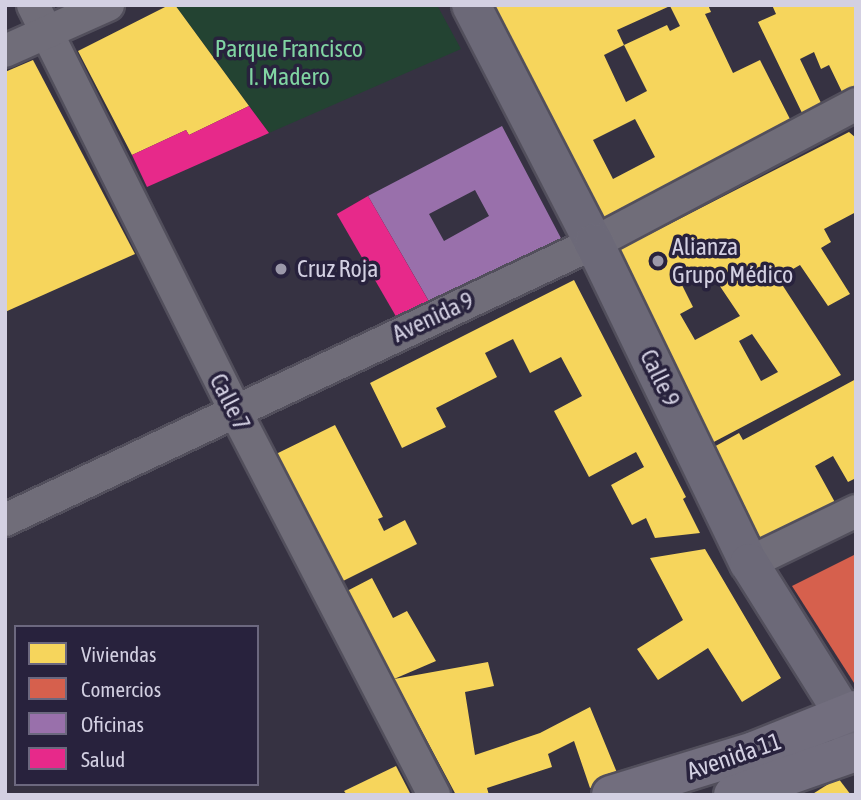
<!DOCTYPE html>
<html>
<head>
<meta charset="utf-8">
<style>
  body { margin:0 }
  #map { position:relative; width:861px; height:800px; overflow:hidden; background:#363242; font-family:"Asap Condensed",sans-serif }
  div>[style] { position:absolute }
  .green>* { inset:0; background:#234332 }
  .homes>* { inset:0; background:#f6d55c }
  .shops>* { inset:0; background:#d6604d }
  .offices>* { inset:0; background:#9970ab }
  .health>* { inset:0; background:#e7298a; transform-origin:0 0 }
  .roads { filter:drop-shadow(2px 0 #524f5c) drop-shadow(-2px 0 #524f5c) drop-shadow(0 2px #524f5c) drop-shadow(0 -2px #524f5c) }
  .street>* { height:32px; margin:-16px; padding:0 16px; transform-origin:16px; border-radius:16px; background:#706d79 }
  .secondary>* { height:38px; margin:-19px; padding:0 19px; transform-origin:19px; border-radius:19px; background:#6c6978 }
  .primary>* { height:38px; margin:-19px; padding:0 19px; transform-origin:19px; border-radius:19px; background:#726e7e }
  .dots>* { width:19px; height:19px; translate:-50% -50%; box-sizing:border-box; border:4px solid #28223d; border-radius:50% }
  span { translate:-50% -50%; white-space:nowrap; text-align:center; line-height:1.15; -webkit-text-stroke:7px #28223d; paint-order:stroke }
  .park-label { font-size:24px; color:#81d5a3 }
  .poi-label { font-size:24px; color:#d3d0e2 }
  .left { translate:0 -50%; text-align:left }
  .street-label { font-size:24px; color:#d3d0e2 }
  .frame { position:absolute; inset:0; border:7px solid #d3d0e2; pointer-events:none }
  .legend { position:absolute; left:14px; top:625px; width:245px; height:161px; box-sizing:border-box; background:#28223d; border:2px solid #6c687f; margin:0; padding:9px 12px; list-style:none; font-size:21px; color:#d3d0e2 }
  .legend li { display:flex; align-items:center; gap:14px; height:35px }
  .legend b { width:35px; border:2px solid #6c687f }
</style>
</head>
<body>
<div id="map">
  <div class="green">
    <div style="clip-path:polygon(175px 5px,437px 5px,461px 49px,269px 133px)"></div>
  </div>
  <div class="homes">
    <div style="clip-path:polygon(169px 5px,175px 5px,249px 106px,189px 135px,186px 130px,132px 155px,78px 51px)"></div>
    <div style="clip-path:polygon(evenodd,489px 5px,708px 5px,711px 12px,705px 14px,733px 73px,760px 60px,792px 123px,599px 221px,489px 5px,670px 6px,680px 26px,670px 31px,667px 25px,624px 45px,647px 91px,626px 102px,604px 55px,624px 45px,617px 30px,670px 6px,489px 5px,635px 119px,655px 157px,613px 179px,593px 140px,635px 119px)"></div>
    <div style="clip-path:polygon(772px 5px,856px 5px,856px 87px,843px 94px,829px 65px,821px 69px,814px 52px,800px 59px,822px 105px,803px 115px,758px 22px,776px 14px)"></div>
    <div style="clip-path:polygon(33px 60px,135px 254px,5px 312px,5px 72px)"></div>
    <div style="clip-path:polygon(evenodd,849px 132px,856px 138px,856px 212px,824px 229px,831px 242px,821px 248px,850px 294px,828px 306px,800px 265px,779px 277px,770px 266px,841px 375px,710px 444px,611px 254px,849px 132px,707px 267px,740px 316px,695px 340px,680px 314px,693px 307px,680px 281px,707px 267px,849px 132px,752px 334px,778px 372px,761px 381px,739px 341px,752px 334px)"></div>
    <div style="clip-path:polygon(574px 280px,686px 497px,683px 499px,700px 533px,655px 538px,646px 518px,632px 525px,611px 485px,644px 467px,636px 452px,589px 477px,554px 411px,582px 396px,561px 357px,530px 373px,513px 339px,485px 353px,497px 377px,436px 408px,446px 427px,402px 448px,370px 383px)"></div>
    <div style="clip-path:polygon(856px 379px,856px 478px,848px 482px,833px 456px,815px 466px,837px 506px,764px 545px,712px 448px,739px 433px,743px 440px)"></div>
    <div style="clip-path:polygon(335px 425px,383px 517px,378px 519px,384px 531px,405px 520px,417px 544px,341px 582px,276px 454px)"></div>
    <div style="clip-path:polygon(705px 549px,781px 678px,742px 702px,708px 648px,658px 680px,637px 649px,683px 620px,650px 558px)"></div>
    <div style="clip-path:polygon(372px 578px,393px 618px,407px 611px,436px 661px,394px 679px,347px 591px)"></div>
    <div style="clip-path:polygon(488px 662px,494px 686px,465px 692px,475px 755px,540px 733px,590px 707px,620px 780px,590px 788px,574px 741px,548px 754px,552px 767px,487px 788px,489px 795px,456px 795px,394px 679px)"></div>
    <div style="clip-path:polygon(396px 766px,411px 795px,347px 795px,344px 791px)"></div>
    <div style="clip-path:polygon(838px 778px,851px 795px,811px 795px)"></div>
  </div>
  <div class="shops">
    <div style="clip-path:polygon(856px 554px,856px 686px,792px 586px)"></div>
  </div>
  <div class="offices">
    <div style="clip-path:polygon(evenodd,502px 126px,563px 242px,434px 310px,368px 196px,502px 126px,475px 190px,489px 216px,444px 241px,429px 214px,475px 190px)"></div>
  </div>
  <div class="health">
    <div style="clip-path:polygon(249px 106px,269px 133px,147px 187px,132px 155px,186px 130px,189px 135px)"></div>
    <div style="left:368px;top:196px;width:132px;height:36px;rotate:60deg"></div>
  </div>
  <div class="roads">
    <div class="street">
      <div style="left:33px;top:5px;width:451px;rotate:63.5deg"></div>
      <div style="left:234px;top:409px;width:435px;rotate:62.6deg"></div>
      <div style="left:5px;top:51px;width:113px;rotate:-24.1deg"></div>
      <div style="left:5px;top:520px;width:651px;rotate:-25.19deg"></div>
      <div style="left:594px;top:243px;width:297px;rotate:-27.9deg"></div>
      <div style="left:749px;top:563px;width:119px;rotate:-25.9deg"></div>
    </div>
    <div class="secondary">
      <div style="left:471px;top:5px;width:268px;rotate:62.7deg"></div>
      <div style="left:594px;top:243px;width:356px;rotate:64.2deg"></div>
      <div style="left:749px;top:563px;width:181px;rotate:57.9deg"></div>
      <div style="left:845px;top:716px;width:32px;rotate:70deg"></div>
    </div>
    <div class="primary">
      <div style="left:611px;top:795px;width:150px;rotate:-17.1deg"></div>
      <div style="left:754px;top:751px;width:110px;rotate:-21.9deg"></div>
      <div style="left:733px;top:795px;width:130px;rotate:-19.3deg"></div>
    </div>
  </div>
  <div class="dots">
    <div style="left:658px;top:261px;background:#9c99aa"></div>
    <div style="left:281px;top:269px;background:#9c99aa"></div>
  </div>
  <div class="park-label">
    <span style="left:289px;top:63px">Parque Francisco<br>I. Madero</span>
  </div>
  <div class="poi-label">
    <span class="left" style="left:672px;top:261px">Alianza<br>Grupo Médico</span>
    <span class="left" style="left:297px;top:269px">Cruz Roja</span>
  </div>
  <div class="street-label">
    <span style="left:433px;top:317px;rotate:-25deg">Avenida 9</span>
    <span style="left:660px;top:378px;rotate:64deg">Calle 9</span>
    <span style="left:230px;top:402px;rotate:63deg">Calle 7</span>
    <span style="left:734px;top:756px;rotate:-19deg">Avenida 11</span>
  </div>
  <div class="frame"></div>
  <ul class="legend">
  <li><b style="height:19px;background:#f6d55c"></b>Viviendas</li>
  <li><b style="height:19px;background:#d6604d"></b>Comercios</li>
  <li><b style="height:19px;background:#9970ab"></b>Oficinas</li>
  <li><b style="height:19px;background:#e7298a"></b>Salud</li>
  </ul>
</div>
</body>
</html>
